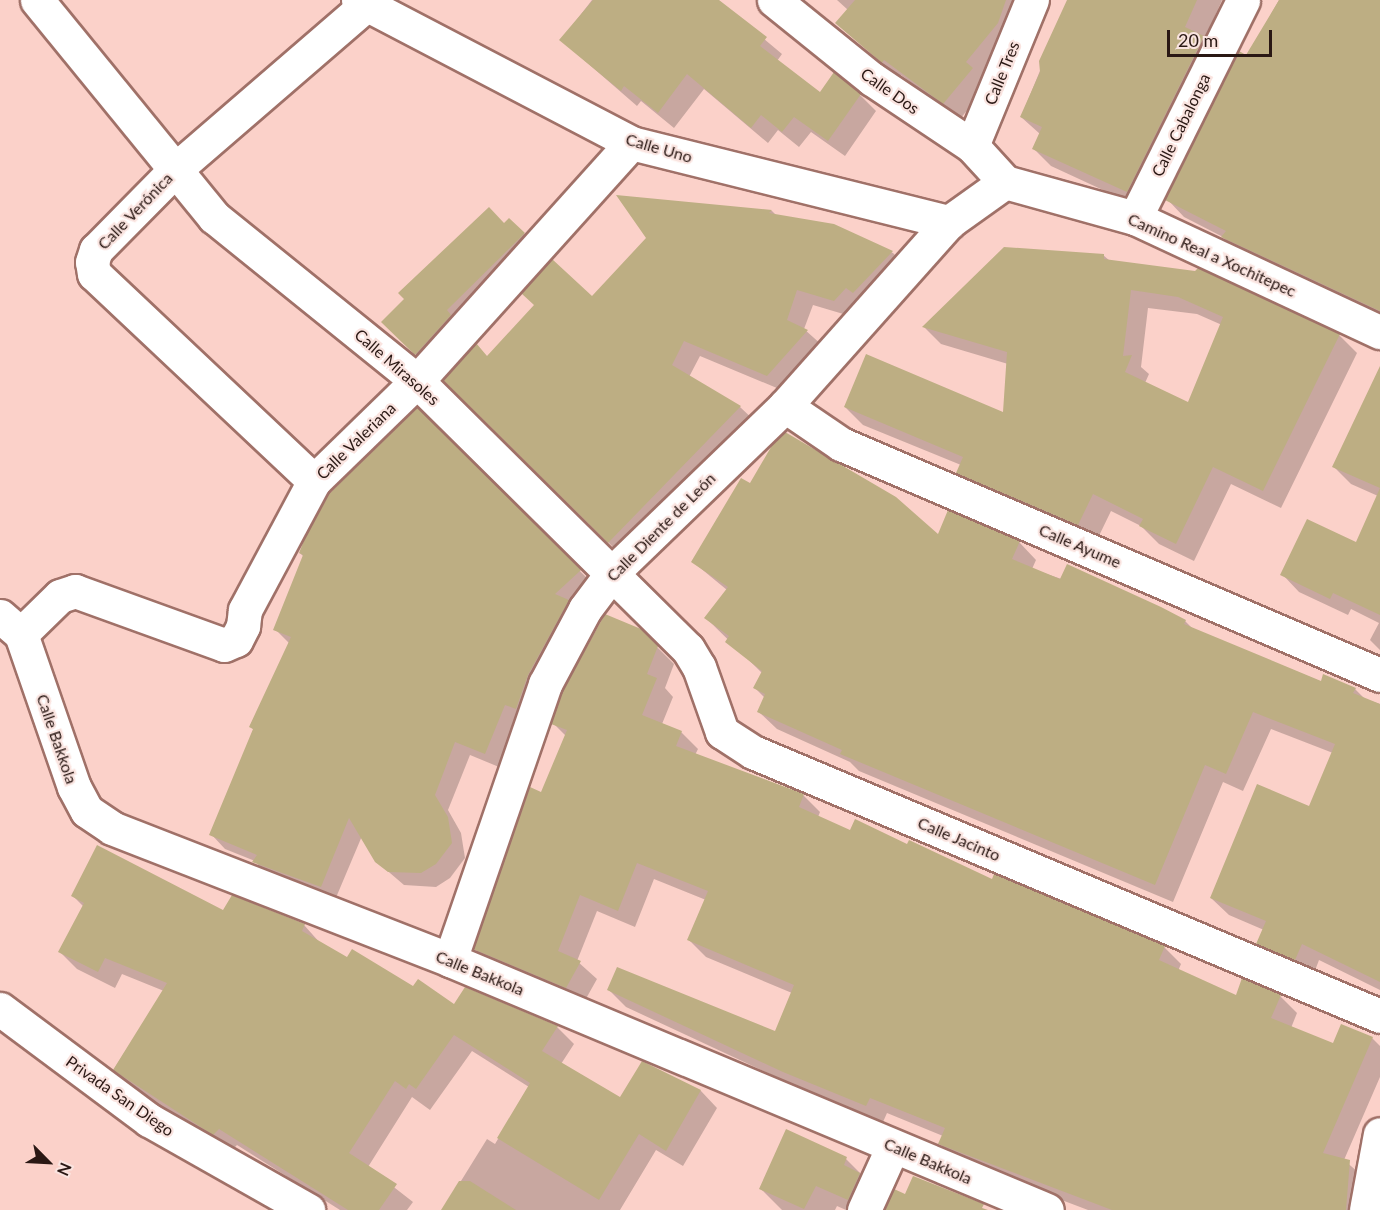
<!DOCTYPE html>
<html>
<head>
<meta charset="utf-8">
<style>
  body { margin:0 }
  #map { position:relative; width:1380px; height:1210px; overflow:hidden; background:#fbd1c9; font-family:Lato,sans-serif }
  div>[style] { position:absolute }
  .shadow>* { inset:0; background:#0003 }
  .building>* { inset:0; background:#bdae83 }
  .roads { filter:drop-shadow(2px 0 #a07168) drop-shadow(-2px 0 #a07168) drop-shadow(0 2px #a07168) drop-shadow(0 -2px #a07168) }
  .street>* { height:33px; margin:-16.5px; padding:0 16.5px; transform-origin:16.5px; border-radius:16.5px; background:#fff }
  span { translate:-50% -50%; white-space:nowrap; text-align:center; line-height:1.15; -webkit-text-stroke:4.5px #fae4e0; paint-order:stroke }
  .street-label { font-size:16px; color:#2a1814 }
  .north { position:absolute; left:18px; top:1132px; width:60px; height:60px; -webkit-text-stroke:4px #fae4e0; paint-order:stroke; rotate:114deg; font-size:16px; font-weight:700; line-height:24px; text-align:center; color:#2a1814 }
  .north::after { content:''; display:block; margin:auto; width:21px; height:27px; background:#2a1814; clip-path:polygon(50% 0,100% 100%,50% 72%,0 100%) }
  .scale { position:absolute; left:1167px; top:30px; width:105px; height:27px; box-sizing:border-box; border:3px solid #2a1814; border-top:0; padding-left:8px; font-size:18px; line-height:21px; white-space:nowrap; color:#2a1814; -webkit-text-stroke:4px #fae4e0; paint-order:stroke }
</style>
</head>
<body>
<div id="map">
  <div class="shadow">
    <div style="clip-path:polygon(592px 0,718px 0,782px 54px,777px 61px,820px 94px,860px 95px,876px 111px,845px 156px,811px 132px,799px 147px,778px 130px,768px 143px,704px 89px,674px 128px,641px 101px,637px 106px,561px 40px)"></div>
    <div style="clip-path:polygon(837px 0,1027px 0,988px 85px,960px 119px,901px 75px,899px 78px,855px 38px,848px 10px)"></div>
    <div style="clip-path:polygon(1069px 0,1222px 0,1205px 39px,1221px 55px,1144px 209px,1051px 166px,1034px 149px,1040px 134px,1021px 117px)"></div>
    <div style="clip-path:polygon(1279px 0,1380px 0,1380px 319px,1240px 255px,1223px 237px,1184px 217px,1167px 199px)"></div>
    <div style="clip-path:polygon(619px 196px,772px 211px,776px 215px,833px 225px,893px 253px,908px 268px,850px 316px,813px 305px,804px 329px,823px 346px,784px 391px,700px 356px,689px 377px,740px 407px,756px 422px,624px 558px,445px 380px,592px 298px,648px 238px)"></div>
    <div style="clip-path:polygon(504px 224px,524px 234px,537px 247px,429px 367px,383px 322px)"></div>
    <div style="clip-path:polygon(evenodd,1103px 255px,1110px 261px,1339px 335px,1357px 353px,1281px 508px,1231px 484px,1194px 561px,1159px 544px,1141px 526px,1111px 511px,1096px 542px,976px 490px,958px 473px,961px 465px,863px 425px,845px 407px,1005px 414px,1008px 364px,941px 344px,924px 327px,1103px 255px,1148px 308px,1197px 314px,1222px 325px,1189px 405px,1145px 383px,1149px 374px,1141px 367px,1148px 308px)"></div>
    <div style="clip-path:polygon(1380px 380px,1380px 650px,1370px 640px,1379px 623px,1351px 609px,1348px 615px,1299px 592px,1282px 574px,1356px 544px,1378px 496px,1351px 484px,1334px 467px)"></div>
    <div style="clip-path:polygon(417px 409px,594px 585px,499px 767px,470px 755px,448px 810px,461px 833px,465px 858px,450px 878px,436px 887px,404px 885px,376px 861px,362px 836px,335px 900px,268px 876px,255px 861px,225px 849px,211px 834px,254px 730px,250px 726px,290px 644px,275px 629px,304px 557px,300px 553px)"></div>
    <div style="clip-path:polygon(750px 485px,938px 536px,1019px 542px,1036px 560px,1032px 569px,1185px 621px,1193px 629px,1322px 682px,1355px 689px,1365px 699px,1380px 704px,1380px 990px,1319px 960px,1313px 976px,1276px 961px,1258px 943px,1264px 930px,1229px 915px,1211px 898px,1309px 808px,1333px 753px,1271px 729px,1243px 791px,1223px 782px,1173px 902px,859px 771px,850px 762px,777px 729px,759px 712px,765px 698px,755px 688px,762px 673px,706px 618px,727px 590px,693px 562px)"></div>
    <div style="clip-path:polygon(641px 631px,674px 664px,665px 688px,673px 697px,662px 724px,681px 732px,698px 749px,695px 755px,803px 795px,820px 812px,818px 817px,851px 832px,908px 846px,993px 880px,995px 876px,1164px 947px,1181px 964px,1178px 971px,1237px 997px,1280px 996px,1297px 1013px,1291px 1028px,1334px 1045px,1372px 1038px,1380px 1046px,1380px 1077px,1344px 1160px,1366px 1179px,1363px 1210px,1088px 1210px,956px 1160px,940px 1144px,943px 1136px,887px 1113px,883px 1122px,802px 1089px,626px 1007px,609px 990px,776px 1033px,792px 993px,706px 957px,689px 940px,706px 900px,654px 879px,635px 927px,597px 911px,577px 961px,597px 979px,583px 1004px,492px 966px,475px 949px,566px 736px,553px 723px)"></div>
    <div style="clip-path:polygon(73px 896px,304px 925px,321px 944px,347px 959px,455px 1006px,466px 989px,557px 1027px,574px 1044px,561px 1064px,620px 1099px,643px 1063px,701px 1091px,717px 1108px,683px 1166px,656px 1150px,620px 1210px,443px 1210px,487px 1139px,495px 1144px,529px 1087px,472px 1051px,430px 1110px,412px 1097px,368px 1167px,413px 1202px,407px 1210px,340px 1210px,237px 1145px,231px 1151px,131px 1086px,114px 1069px,164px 991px,122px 974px,115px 988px,77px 969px,60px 952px,84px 907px)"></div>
    <div style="clip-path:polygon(846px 1159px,867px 1180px,874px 1210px,846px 1210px,837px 1206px,835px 1210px,782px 1210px,761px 1189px)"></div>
  </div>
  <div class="building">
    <div style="clip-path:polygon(593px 0,719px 0,767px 37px,760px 46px,820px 92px,834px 72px,861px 94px,828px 141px,794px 117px,782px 132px,761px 115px,751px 128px,687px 74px,658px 113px,624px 86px,621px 91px,559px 40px)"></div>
    <div style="clip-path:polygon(855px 0,1006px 0,998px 23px,966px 62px,973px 68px,943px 104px,884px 60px,882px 63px,835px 23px)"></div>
    <div style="clip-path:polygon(1067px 0,1197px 0,1185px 27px,1204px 36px,1127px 192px,1032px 149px,1042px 127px,1020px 117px,1040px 72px,1039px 61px)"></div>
    <div style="clip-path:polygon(1279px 0,1380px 0,1380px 311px,1221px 237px,1226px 231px,1165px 200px,1239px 51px,1246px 55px)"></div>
    <div style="clip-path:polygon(616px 195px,772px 210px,769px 213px,834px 224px,893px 251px,853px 293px,846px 288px,834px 301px,797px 290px,787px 320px,808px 330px,767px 376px,684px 341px,672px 365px,741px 406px,608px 543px,443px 380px,476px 343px,487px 356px,534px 305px,521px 293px,552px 259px,592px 296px,646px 238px)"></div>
    <div style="clip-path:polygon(489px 207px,504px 223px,509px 218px,525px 233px,447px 310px,451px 315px,415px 355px,381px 322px,404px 299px,398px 293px)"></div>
    <div style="clip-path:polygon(evenodd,1004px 247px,1104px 254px,1104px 259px,1195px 271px,1198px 268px,1340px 334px,1263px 491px,1213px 467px,1176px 544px,1139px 526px,1143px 519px,1093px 494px,1078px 525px,956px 473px,963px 457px,844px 407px,866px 354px,1003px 412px,1007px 352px,922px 327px,1004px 247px,1131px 290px,1178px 297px,1223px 317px,1188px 402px,1125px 372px,1132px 355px,1123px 356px,1131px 290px)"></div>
    <div style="clip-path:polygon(1380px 366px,1380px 615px,1333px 593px,1330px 599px,1280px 575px,1307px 519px,1356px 542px,1380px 488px,1332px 467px)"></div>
    <div style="clip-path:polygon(417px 407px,581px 570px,555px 594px,569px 600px,528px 675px,516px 709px,505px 705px,485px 754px,455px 742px,435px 795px,448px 817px,452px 843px,436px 864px,421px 873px,388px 872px,375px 862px,349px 818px,321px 887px,252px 862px,257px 855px,209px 835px,253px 729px,249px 727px,291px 637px,273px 630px,303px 555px,299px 553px,305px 538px,328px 495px)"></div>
    <div style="clip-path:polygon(785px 432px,896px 497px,938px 534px,948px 510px,1020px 541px,1012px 559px,1060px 579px,1067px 564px,1161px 607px,1186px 620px,1184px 624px,1321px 681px,1323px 674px,1356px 688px,1353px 693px,1380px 704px,1380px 982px,1302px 944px,1295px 960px,1256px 944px,1266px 921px,1210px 898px,1257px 784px,1309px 806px,1335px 744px,1253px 712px,1226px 774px,1205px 765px,1155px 885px,840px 754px,842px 750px,757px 712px,765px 694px,753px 688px,762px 671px,725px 642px,729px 636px,704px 618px,728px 587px,691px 562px,741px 478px,750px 483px,774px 442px)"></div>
    <div style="clip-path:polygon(605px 614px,641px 629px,658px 646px,647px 674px,657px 678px,642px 715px,682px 731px,676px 746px,804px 794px,799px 807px,850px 830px,855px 819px,907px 844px,909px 840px,992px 879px,994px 874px,1165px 946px,1159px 960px,1236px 995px,1242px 978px,1281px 995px,1271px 1018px,1333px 1043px,1341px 1024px,1373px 1037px,1323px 1153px,1350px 1160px,1346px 1210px,1112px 1210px,938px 1144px,945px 1128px,870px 1098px,866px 1106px,783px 1072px,607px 990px,617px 967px,775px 1031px,794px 985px,687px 940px,708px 891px,637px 863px,618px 911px,580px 895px,558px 951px,581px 961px,566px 988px,473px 949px,530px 787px,541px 792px,567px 730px,551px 724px,562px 692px)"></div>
    <div style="clip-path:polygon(97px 845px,223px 910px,232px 895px,305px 924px,302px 931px,347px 957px,352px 949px,413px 986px,418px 979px,454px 1004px,465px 987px,558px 1026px,542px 1051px,620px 1097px,642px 1061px,701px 1090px,666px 1151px,639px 1134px,599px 1200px,497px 1138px,530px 1083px,454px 1035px,416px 1089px,409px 1084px,406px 1089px,395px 1081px,349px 1153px,397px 1184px,379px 1210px,348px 1210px,219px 1129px,213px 1135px,113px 1070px,167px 983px,105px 958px,98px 972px,58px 952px,84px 903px,71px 896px)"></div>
    <div style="clip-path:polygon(786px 1129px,847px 1157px,844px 1165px,860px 1173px,848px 1200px,816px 1186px,804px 1209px,759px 1189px)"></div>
    <div style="clip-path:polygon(913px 1176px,984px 1204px,982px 1208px,988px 1210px,885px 1210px,894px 1189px,905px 1194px)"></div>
    <div style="clip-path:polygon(459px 1181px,470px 1181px,516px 1210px,441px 1210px)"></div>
  </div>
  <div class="roads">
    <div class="street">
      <div style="left:37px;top:0;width:280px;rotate:50.8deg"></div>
      <div style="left:214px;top:217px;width:261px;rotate:38.9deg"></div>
      <div style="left:417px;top:381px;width:381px;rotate:44.7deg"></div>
      <div style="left:688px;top:649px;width:21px;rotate:59deg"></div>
      <div style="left:699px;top:667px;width:69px;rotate:70.5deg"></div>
      <div style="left:722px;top:732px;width:37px;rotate:33deg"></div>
      <div style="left:753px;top:752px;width:680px;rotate:22.83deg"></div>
      <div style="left:358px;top:0;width:308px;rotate:27.6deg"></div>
      <div style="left:631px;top:143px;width:328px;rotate:14deg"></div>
      <div style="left:774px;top:0;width:126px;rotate:38.9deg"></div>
      <div style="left:872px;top:79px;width:120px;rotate:33.8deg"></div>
      <div style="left:972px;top:146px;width:49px;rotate:47.5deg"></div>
      <div style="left:972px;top:146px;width:158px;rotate:-67.7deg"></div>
      <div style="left:1005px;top:182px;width:135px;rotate:15.5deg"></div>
      <div style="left:1135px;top:218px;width:270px;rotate:25deg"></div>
      <div style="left:1135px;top:218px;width:243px;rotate:-63.6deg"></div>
      <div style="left:785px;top:406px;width:68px;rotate:34.2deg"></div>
      <div style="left:841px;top:444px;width:586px;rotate:23.2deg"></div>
      <div style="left:314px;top:481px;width:302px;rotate:-136.7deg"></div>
      <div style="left:94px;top:274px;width:12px;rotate:-99deg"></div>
      <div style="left:92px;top:262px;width:13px;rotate:-72deg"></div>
      <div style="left:96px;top:250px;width:115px;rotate:-45.4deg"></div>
      <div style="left:177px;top:168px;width:251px;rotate:-40.8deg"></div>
      <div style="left:0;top:616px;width:28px;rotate:41deg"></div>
      <div style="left:21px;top:634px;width:162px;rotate:70.9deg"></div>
      <div style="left:74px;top:787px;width:27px;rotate:62deg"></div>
      <div style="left:87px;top:811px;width:30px;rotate:34deg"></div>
      <div style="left:112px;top:828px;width:363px;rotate:21.3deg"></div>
      <div style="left:450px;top:960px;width:647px;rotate:22.72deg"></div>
      <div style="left:21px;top:634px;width:54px;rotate:-44.3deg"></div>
      <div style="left:60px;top:596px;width:16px;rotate:-18deg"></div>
      <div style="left:75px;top:591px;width:158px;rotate:19.9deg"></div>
      <div style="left:224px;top:645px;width:13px;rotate:-23deg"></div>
      <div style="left:236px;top:640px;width:16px;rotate:-63deg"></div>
      <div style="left:243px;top:626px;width:16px;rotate:-83deg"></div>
      <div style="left:245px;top:610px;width:146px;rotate:-61.9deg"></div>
      <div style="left:314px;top:481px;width:144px;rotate:-44.2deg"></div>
      <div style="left:417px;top:381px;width:320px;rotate:-48deg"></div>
      <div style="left:450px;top:960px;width:292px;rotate:-71deg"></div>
      <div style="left:545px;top:684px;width:85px;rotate:-61.9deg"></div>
      <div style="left:585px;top:609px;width:45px;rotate:-53.1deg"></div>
      <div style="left:612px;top:573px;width:240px;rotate:-44deg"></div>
      <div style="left:785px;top:406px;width:246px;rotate:-48.3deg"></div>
      <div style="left:949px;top:222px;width:69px;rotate:-35.5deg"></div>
      <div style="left:0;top:1009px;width:186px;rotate:36.7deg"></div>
      <div style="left:149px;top:1120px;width:183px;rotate:29.5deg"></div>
      <div style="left:864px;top:1210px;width:70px;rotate:-65.6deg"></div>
      <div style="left:1366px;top:1210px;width:77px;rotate:-79.6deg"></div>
    </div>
  </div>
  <div class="street-label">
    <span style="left:1002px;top:73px;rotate:-68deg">Calle Tres</span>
    <span style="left:890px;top:91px;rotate:35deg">Calle Dos</span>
    <span style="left:1181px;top:125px;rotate:-64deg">Calle Cabalonga</span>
    <span style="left:659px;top:148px;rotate:16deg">Calle Uno</span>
    <span style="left:135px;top:211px;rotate:-46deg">Calle Verónica</span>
    <span style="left:1212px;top:255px;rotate:24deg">Camino Real a Xochitepec</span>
    <span style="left:397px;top:367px;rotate:41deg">Calle Mirasoles</span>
    <span style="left:356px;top:441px;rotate:-44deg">Calle Valeriana</span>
    <span style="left:661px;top:527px;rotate:-45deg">Calle Diente de León</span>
    <span style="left:1080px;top:546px;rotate:23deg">Calle Ayume</span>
    <span style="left:57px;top:739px;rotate:71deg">Calle Bakkola</span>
    <span style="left:959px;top:839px;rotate:23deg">Calle Jacinto</span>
    <span style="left:480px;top:973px;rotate:22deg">Calle Bakkola</span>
    <span style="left:120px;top:1096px;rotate:35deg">Privada San Diego</span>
    <span style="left:928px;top:1161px;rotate:23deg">Calle Bakkola</span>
  </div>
  <div class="north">N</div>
  <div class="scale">20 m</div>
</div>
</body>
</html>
